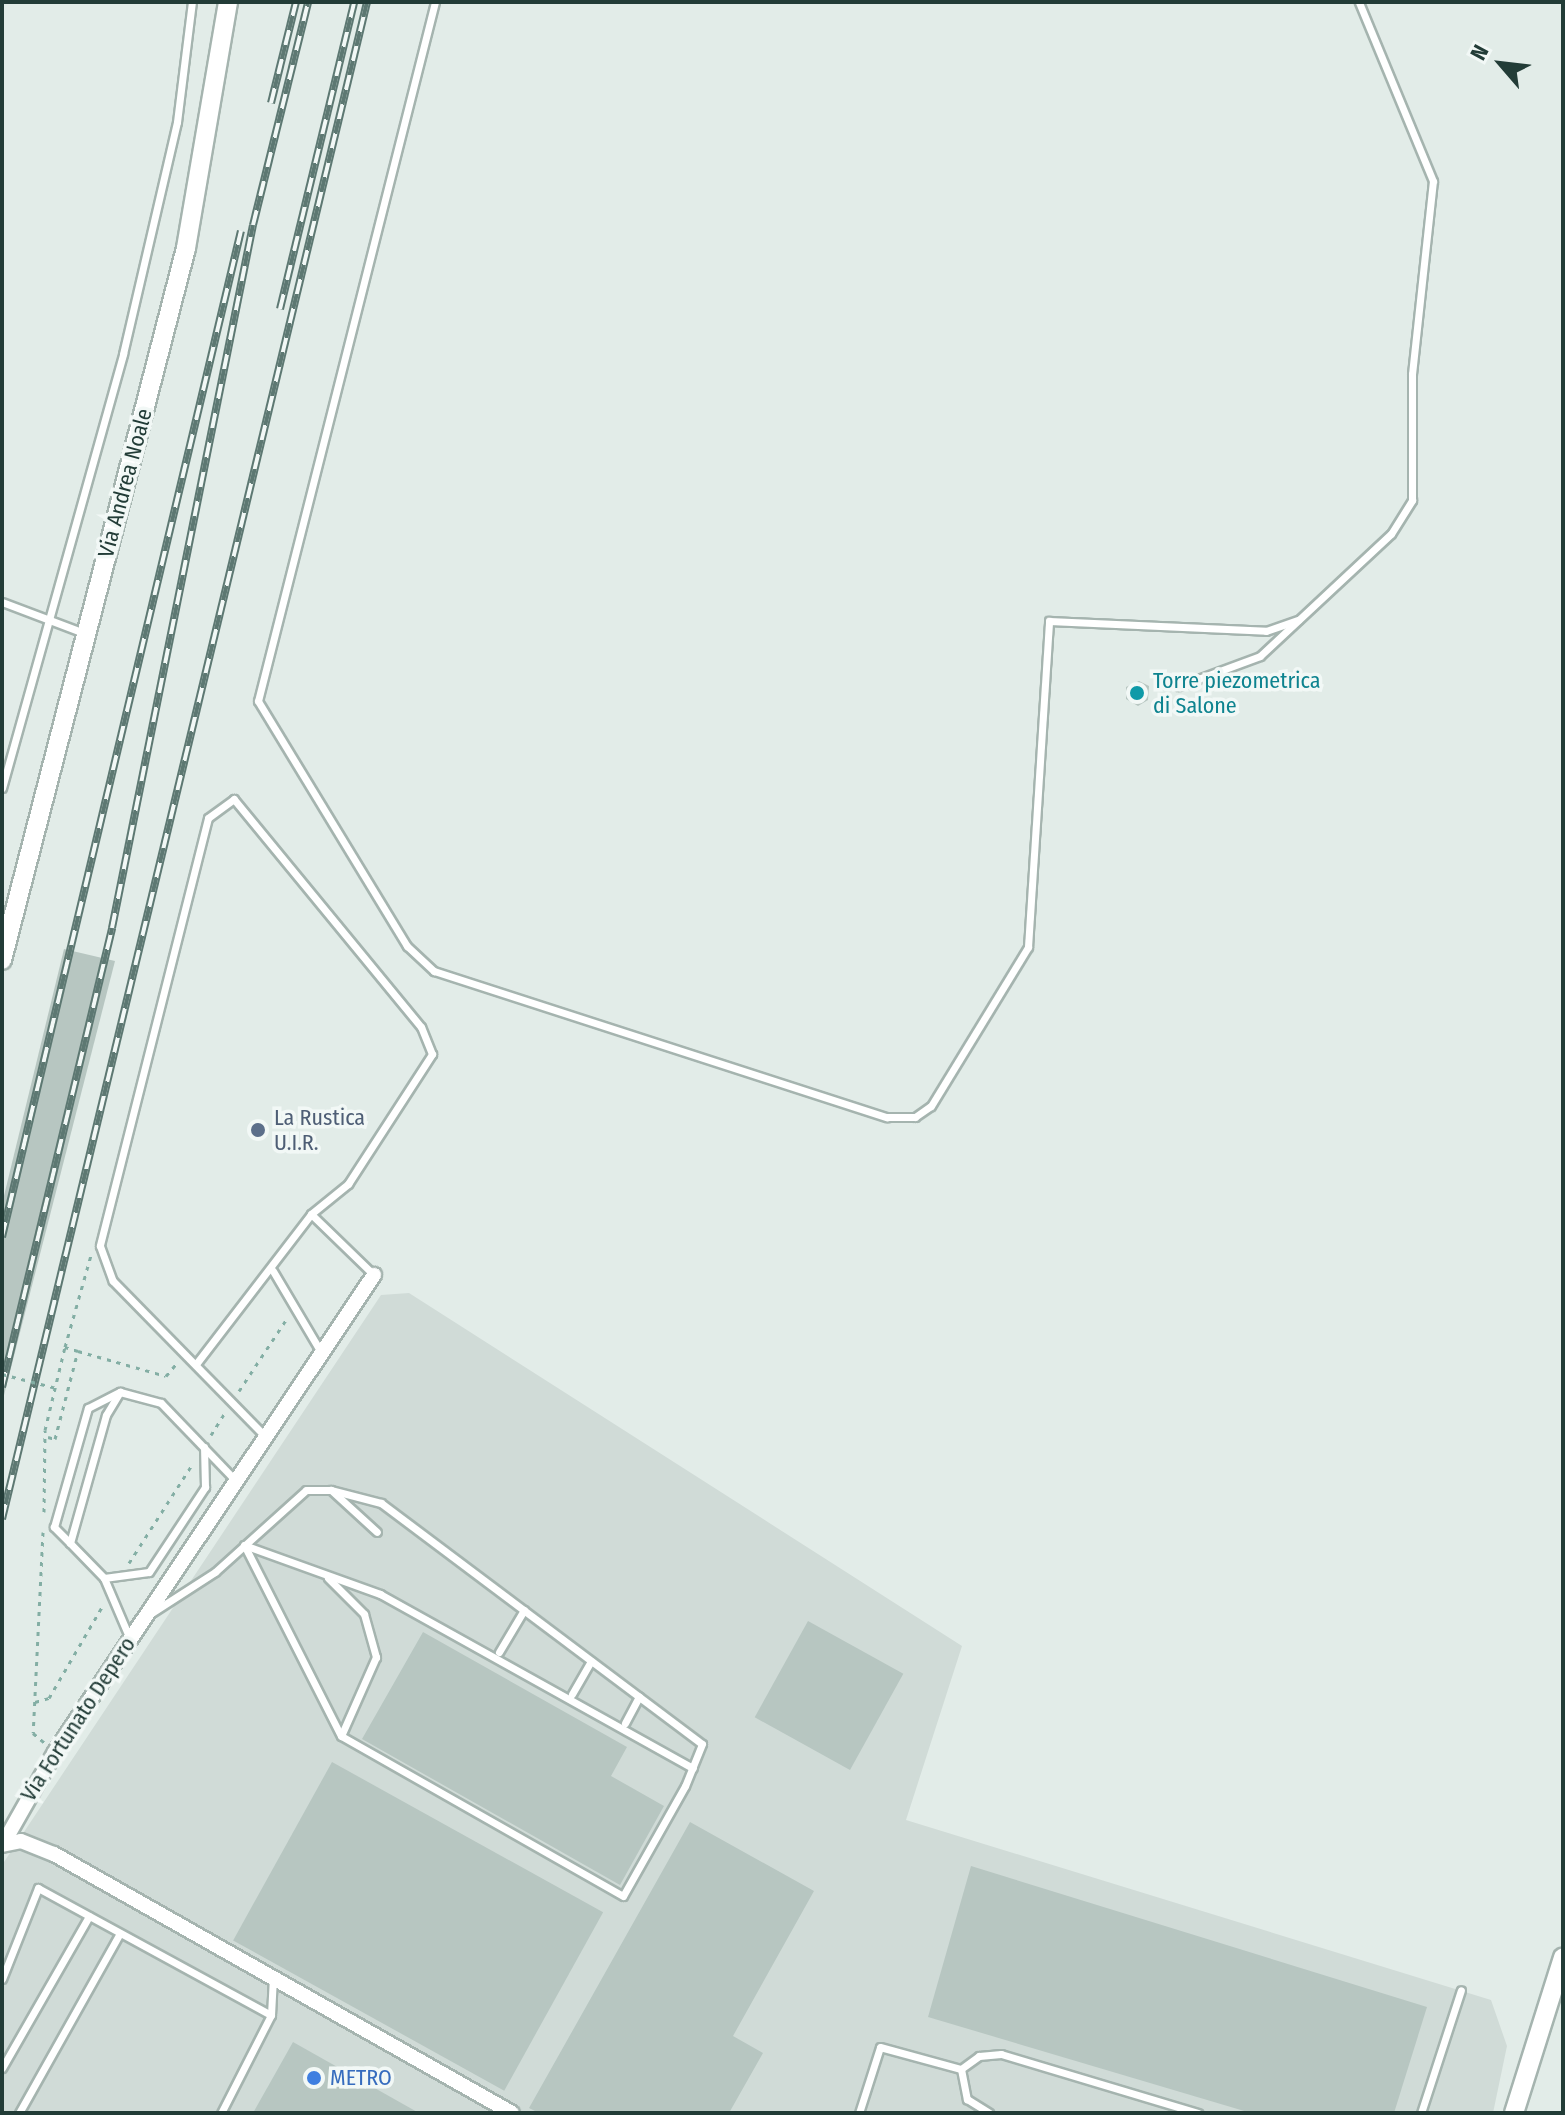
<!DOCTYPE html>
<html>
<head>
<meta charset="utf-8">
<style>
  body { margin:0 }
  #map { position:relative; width:1565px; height:2115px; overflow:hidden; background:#e2ece8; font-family:"Fira Sans Condensed",sans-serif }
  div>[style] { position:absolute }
  .built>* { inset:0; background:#d0dbd7 }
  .building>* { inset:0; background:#b7c6c1; transform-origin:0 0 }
  .path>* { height:3px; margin-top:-1.5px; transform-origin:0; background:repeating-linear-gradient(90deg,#83aea4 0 4px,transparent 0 10px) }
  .roads { filter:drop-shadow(2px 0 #a5b4af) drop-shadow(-2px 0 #a5b4af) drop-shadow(0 2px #a5b4af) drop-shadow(0 -2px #a5b4af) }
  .service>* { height:7px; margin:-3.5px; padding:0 3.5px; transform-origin:3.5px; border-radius:3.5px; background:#fff }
  .minor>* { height:14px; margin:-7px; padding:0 7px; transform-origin:7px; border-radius:7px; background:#fff }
  .tertiary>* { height:18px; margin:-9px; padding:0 9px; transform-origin:9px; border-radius:9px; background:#fff }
  .rail>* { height:8px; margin-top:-4px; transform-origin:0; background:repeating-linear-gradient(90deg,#f2f8f6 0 15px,#5d7872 0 30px); box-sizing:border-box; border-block:2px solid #5d7872 }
  .path-bridge>* { height:3px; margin-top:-1.5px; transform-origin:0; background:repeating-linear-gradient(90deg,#83aea4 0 4px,transparent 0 10px) }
  .dots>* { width:22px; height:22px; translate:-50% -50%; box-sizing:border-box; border:4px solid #f2f8f6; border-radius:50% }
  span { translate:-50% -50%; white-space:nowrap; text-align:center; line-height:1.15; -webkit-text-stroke:7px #f2f8f6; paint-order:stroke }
  .street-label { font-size:22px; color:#223c37 }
  .culture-label { font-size:22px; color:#0d838f }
  .left { translate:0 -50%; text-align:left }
  .service-label { font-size:22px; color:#4e5e75 }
  .shop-label { font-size:22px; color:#366cbe }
  .frame { position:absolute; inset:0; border:4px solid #223c37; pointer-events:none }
  .north { position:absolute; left:1461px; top:24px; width:80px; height:80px; -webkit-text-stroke:6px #f2f8f6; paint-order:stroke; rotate:298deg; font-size:22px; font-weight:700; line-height:32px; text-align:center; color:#223c37 }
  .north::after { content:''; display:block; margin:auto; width:28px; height:36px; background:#223c37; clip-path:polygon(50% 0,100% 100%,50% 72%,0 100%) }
</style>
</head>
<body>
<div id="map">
  <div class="built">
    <div style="clip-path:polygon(409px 1293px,962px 1646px,906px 1820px,1491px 2000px,1507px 2046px,1493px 2113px,2px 2113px,2px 1865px,381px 1295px)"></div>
  </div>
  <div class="building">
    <div style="clip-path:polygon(1139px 681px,1149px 686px,1148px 700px,1138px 706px,1126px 699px,1126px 687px)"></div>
    <div style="clip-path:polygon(64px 949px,115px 961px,2px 1403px,2px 1204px)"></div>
    <div style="left:808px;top:1621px;width:109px;height:110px;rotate:29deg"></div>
    <div style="clip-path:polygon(423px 1632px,627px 1747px,611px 1776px,664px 1806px,620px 1885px,362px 1739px)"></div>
    <div style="left:332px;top:1762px;width:310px;height:204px;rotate:29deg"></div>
    <div style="clip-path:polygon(690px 1822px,814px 1891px,733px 2036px,763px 2053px,729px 2113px,539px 2113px,529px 2108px)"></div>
    <div style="clip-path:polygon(971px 1866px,1427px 2007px,1394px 2113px,1251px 2113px,928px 2017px)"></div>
    <div style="clip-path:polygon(293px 2042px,419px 2113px,253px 2113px)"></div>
  </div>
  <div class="path">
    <div style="left:78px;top:1351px;width:91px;rotate:15.9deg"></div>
    <div style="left:166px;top:1376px;width:17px;rotate:-50deg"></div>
    <div style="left:239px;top:1391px;width:89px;rotate:-56.5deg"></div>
    <div style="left:211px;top:1435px;width:25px;rotate:-58deg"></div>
    <div style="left:48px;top:1437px;width:7px;rotate:16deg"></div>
    <div style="left:55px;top:1439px;width:91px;rotate:-75.4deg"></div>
    <div style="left:78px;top:1351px;width:14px;rotate:-163deg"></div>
    <div style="left:65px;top:1347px;width:96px;rotate:-74.2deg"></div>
    <div style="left:44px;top:1512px;width:82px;rotate:-89.3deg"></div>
    <div style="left:45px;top:1430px;width:85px;rotate:-76.5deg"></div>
    <div style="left:43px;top:1532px;width:201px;rotate:92.8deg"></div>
    <div style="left:33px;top:1733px;width:16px;rotate:40deg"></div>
    <div style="left:129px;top:1563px;width:117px;rotate:-57.3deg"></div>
    <div style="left:35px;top:1702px;width:15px;rotate:-16deg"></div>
    <div style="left:49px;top:1698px;width:105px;rotate:-59.8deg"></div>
  </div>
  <div class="roads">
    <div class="service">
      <div style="left:435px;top:2px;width:721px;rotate:104.21deg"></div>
      <div style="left:258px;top:701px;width:287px;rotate:58.7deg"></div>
      <div style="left:407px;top:946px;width:37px;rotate:43deg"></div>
      <div style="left:434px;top:971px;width:476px;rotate:17.9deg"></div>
      <div style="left:887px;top:1117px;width:28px"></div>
      <div style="left:915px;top:1117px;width:19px;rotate:-35deg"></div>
      <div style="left:931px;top:1106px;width:186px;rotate:-58.6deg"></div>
      <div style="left:1028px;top:947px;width:327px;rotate:-86.3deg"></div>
      <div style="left:1049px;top:621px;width:217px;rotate:2.6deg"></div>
      <div style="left:1266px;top:631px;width:34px;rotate:-19deg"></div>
      <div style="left:2px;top:602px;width:88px;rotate:20.7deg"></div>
      <div style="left:1179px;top:686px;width:86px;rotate:-20.3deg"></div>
      <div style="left:1260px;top:656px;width:179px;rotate:-43deg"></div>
      <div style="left:1391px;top:534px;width:40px;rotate:-58deg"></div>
      <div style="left:1412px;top:500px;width:126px;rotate:-90deg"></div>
      <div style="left:1412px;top:374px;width:194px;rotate:-83.8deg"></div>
      <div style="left:1433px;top:181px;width:194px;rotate:-112.5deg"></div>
      <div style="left:2px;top:788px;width:451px;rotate:-74.4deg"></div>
      <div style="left:123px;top:354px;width:238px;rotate:-76.9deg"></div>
      <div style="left:177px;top:122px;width:121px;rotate:-82.9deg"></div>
      <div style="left:311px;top:1214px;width:88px;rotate:44.1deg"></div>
      <div style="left:273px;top:1271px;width:96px;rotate:59.4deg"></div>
      <div style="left:196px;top:1364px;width:189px;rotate:-52.5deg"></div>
      <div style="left:311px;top:1214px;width:48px;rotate:-39deg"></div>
      <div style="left:348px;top:1184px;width:155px;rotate:-57.1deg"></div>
      <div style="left:432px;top:1054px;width:29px;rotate:-112deg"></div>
      <div style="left:421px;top:1027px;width:295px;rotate:-129.4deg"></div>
      <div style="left:234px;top:799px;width:32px;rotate:144deg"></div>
      <div style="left:208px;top:818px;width:441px;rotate:104.2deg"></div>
      <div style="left:100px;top:1246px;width:37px;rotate:70deg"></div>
      <div style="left:113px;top:1281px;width:217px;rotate:45.6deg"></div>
      <div style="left:331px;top:1490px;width:52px;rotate:14.6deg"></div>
      <div style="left:381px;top:1503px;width:401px;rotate:36.9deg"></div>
      <div style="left:702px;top:1744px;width:45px;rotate:112deg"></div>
      <div style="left:685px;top:1786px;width:126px;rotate:119.4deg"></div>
      <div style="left:623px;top:1896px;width:324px;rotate:-150.4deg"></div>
      <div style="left:341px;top:1736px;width:214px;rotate:-116.9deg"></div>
      <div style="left:244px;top:1545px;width:145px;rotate:19.8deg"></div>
      <div style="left:380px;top:1594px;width:358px;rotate:29.1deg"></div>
      <div style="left:70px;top:1543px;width:23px;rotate:-135deg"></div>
      <div style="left:54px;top:1527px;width:124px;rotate:-74.1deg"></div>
      <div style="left:88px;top:1408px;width:36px;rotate:-27deg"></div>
      <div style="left:104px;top:1578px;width:45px;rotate:-7.6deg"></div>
      <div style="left:149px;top:1572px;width:102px;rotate:-56.6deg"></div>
      <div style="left:205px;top:1487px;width:40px;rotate:-91.4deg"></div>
      <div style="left:328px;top:1578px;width:51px;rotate:45deg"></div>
      <div style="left:364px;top:1614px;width:45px;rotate:74.4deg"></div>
      <div style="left:376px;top:1657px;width:86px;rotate:113.9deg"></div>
      <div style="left:153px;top:1612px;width:74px;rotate:-32.8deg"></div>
      <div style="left:215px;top:1572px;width:122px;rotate:-42deg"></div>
      <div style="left:306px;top:1490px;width:25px"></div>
      <div style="left:331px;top:1490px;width:62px;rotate:42.4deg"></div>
      <div style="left:130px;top:1639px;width:66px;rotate:-113.1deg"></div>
      <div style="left:104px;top:1578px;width:49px;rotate:-134.2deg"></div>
      <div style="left:70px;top:1543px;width:133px;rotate:-74.3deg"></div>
      <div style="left:106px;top:1415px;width:27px;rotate:-59deg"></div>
      <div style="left:120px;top:1392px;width:42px;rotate:15deg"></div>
      <div style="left:161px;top:1403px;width:108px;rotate:46.1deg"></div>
      <div style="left:499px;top:1652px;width:49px;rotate:-59.2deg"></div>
      <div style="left:572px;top:1694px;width:38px;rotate:-60deg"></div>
      <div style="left:625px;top:1723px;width:30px;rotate:-62deg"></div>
      <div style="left:2px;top:1979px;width:98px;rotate:-68.4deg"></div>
      <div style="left:38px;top:1888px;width:265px;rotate:28.6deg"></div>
      <div style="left:271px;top:2015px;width:110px;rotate:117deg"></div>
      <div style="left:271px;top:2015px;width:36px;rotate:-87deg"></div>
      <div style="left:2px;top:2068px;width:175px;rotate:-60.2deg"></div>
      <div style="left:961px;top:2069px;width:22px;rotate:-36deg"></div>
      <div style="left:979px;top:2056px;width:22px;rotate:-5deg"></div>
      <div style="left:1001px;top:2054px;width:206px;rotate:16.7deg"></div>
      <div style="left:961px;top:2069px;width:31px;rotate:79deg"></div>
      <div style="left:967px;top:2099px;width:26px;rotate:32deg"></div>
      <div style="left:19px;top:2113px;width:206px;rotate:-60.7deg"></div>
      <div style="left:859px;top:2113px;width:69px;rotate:-72.3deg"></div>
      <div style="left:880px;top:2047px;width:84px;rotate:15.2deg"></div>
      <div style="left:1421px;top:2113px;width:129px;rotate:-72deg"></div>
    </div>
    <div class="minor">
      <div style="left:3px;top:1844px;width:106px;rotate:-60.5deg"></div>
      <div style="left:55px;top:1752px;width:574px;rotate:-56.23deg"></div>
      <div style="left:2px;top:1845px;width:19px;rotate:-12deg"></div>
      <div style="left:21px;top:1841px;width:35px;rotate:22deg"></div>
      <div style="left:54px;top:1854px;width:526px;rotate:29.49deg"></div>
    </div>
    <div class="tertiary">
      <div style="left:2px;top:960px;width:735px;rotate:-75.51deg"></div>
      <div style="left:186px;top:248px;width:250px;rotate:-80.3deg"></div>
      <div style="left:1514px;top:2113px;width:163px;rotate:-72.5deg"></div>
    </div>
  </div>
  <div class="rail">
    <div style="left:271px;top:103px;width:104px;rotate:-76.1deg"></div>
    <div style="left:280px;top:309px;width:316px;rotate:-76.4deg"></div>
    <div style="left:2px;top:1237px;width:1034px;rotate:-76.64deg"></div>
    <div style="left:2px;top:1387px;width:472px;rotate:-76.5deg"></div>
    <div style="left:112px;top:928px;width:717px;rotate:-78.66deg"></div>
    <div style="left:253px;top:225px;width:230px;rotate:-76.1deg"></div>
    <div style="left:2px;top:1519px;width:1560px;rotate:-76.47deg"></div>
  </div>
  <div class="path-bridge">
    <div style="left:2px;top:1374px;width:56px;rotate:14.5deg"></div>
  </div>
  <div class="dots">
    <div style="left:1137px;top:693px;background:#0f9aa8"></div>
    <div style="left:258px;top:1130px;background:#5c6f8a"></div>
    <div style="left:314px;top:2078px;background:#3f7fe0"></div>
  </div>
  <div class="street-label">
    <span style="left:125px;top:483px;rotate:-75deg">Via Andrea Noale</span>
    <span style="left:78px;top:1719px;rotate:-57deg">Via Fortunato Depero</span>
  </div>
  <div class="culture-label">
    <span class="left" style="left:1153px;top:693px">Torre piezometrica<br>di Salone</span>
  </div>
  <div class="service-label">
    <span class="left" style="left:274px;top:1130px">La Rustica<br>U.I.R.</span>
  </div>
  <div class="shop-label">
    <span class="left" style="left:330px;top:2078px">METRO</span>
  </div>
  <div class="frame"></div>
  <div class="north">N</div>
</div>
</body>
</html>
